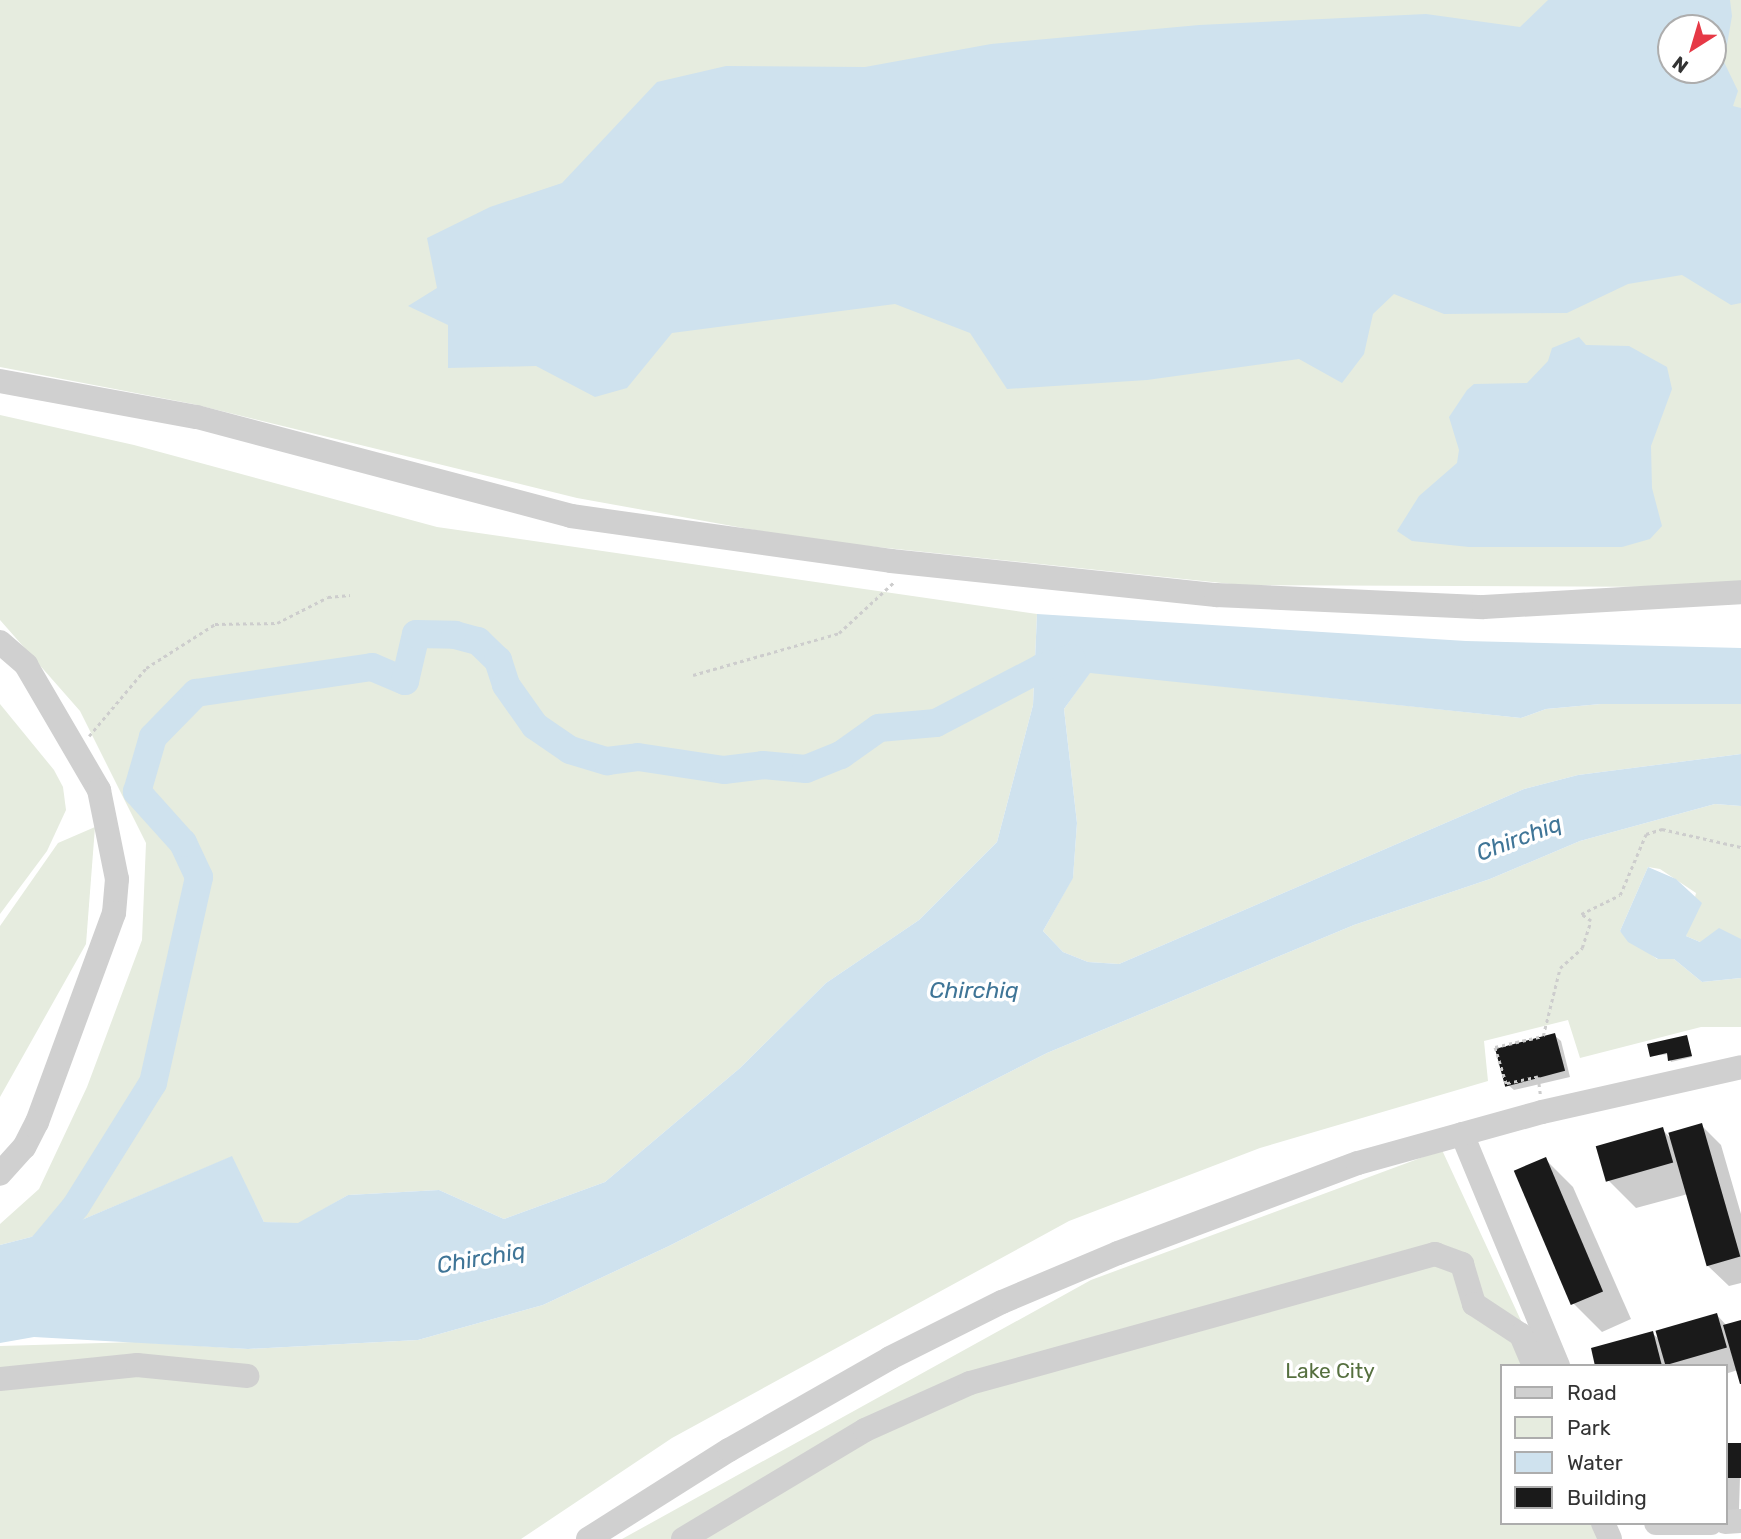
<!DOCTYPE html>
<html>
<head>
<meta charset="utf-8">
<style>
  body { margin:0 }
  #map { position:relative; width:1741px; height:1539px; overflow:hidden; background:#fff; font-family:Rubik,sans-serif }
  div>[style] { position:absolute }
  .green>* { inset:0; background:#e6ecdf }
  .water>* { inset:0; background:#cfe2ee }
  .shadow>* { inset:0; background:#0003 }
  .river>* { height:28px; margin:-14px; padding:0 14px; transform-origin:14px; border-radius:14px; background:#cfe2ee }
  .building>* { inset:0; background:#1a1a1a; transform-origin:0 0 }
  .path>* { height:2.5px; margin-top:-1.25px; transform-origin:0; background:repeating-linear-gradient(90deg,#cdcdcd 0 3.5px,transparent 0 7px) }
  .minor>* { height:24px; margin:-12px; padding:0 12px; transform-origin:12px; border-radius:12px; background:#d0d0d0 }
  span { translate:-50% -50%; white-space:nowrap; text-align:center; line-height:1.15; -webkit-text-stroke:7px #fff; paint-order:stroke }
  .park-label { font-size:21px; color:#56703f }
  .water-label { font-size:23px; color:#3f7597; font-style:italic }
  .legend { position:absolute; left:1500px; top:1364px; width:228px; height:161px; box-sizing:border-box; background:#fff; border:2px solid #adadad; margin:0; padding:9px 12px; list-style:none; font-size:21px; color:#333 }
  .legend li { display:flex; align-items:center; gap:14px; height:35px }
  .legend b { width:35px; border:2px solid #adadad }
  .north { position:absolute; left:1657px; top:14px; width:70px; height:70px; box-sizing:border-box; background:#fff; border:2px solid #adadad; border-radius:50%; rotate:217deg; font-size:19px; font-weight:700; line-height:28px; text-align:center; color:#333 }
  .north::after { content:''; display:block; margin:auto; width:24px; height:32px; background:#e63946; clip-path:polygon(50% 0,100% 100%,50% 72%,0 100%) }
</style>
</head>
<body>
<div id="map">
  <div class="green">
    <div style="clip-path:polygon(evenodd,0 0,1741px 0,1741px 582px,1684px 587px,1241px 585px,810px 540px,577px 498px,193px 404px,0 367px,0 0,1671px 28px,1713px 28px,1713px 70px,1671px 70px,1671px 28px)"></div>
    <div style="clip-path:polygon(0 415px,134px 445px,437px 527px,1037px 614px,1033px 705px,997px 842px,919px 920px,826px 983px,740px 1068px,605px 1182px,504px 1219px,439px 1190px,348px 1195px,298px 1224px,264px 1222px,231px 1157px,58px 1230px,0 1245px,0 1224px,39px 1189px,87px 1087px,142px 940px,146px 843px,80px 711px,0 620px)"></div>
    <div style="clip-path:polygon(1090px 672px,1521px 718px,1546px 709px,1601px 704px,1741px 704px,1741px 754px,1578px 775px,1524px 789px,1119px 964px,1088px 962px,1063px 952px,1043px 931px,1073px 877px,1077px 823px,1064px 709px)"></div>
    <div style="clip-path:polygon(0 704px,54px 770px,63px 787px,66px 810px,47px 851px,0 914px)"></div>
    <div style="clip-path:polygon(1715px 804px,1741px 806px,1741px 939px,1700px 942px,1686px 936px,1696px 893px,1660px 869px,1648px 867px,1620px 931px,1657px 959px,1674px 959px,1702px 982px,1741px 978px,1741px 1027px,1701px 1027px,1580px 1058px,1568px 1020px,1484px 1041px,1488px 1081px,1260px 1148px,1069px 1221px,672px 1438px,521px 1539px,0 1539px,0 1346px,136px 1342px,248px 1349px,418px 1340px,543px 1305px,669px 1246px,1047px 1053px,1354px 925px,1490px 879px,1580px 841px)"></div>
    <div style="clip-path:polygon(95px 827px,86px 944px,0 1097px,0 926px,58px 843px)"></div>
    <div style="clip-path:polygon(1442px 1150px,1542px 1366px,1501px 1366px,1501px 1523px,1614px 1523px,1622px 1539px,622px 1539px,1091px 1280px)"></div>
  </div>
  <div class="water">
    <div style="clip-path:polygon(evenodd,1548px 0,1730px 0,1732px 16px,1724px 62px,1738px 91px,1733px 106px,1741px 108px,1741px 303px,1731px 305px,1682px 275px,1628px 284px,1567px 313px,1444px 314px,1394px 294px,1373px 314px,1364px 354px,1342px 383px,1299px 359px,1147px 380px,1007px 389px,970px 333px,895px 304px,672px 333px,627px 388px,595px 397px,536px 366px,448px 368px,448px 325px,408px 306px,437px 288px,427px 238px,490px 207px,562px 183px,657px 82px,726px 66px,865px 67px,991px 44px,1199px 25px,1426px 14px,1520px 27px,1548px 0,1713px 28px,1713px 70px,1671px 70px,1671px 28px,1713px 28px)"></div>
    <div style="clip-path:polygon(1579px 337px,1586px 345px,1629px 346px,1667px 367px,1672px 389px,1651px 446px,1652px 488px,1662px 526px,1650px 539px,1622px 547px,1469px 547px,1412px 541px,1397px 531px,1419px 496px,1457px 463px,1459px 450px,1449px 417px,1467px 390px,1474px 384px,1527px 383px,1548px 361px,1552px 348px)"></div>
    <div style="clip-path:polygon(1037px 614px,1466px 641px,1741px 648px,1741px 704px,1601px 704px,1546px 709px,1521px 718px,1090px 673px,1064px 709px,1077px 823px,1073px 878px,1043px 931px,1063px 952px,1088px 962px,1119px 964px,1524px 789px,1578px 775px,1741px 754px,1741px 806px,1715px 804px,1580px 841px,1490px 879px,1354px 925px,1047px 1053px,669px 1246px,543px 1305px,418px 1340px,248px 1349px,34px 1337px,0 1343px,0 1245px,58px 1230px,232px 1156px,264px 1222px,298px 1223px,348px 1195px,439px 1190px,504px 1219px,605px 1182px,740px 1068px,826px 983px,919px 920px,997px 842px,1033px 705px)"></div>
    <div style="clip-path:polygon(1648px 867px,1676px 879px,1702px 903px,1686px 936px,1700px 942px,1719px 928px,1741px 939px,1741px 978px,1702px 982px,1674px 959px,1658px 959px,1628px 942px,1620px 931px)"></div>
  </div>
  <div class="shadow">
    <div style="clip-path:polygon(1554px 1035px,1561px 1041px,1570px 1077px,1514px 1090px,1507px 1084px)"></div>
    <div style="clip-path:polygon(1687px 1037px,1692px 1057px,1671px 1062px,1669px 1054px,1652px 1056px)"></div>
    <div style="clip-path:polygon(1701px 1125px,1721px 1145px,1741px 1214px,1741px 1283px,1729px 1286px,1708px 1266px,1688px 1194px,1636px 1208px,1608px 1180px,1662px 1129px,1672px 1140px)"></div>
    <div style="clip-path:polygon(1545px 1159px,1573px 1187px,1631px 1319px,1602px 1332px,1574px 1304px,1516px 1171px)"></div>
    <div style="clip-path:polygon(1717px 1315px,1727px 1326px,1741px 1322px,1741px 1380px,1738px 1370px,1725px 1374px,1725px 1366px,1597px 1366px,1652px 1333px,1660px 1340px)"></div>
    <div style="clip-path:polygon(1741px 1444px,1739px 1510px,1725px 1512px,1725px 1447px)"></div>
  </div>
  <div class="river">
    <div style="left:32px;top:1259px;width:69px;rotate:-50.3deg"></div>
    <div style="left:76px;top:1206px;width:145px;rotate:-58deg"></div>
    <div style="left:153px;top:1083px;width:211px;rotate:-77.4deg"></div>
    <div style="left:199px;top:877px;width:38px;rotate:-115deg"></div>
    <div style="left:183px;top:843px;width:69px;rotate:-132deg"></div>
    <div style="left:137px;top:792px;width:57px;rotate:-73.8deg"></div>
    <div style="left:153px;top:737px;width:62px;rotate:-45.7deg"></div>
    <div style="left:196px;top:693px;width:178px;rotate:-8.4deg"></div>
    <div style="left:372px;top:667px;width:36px;rotate:23deg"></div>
    <div style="left:405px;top:681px;width:48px;rotate:-76.8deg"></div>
    <div style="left:416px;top:634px;width:39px;rotate:1deg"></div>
    <div style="left:455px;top:635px;width:24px;rotate:15deg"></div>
    <div style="left:478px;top:641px;width:28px;rotate:44deg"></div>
    <div style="left:498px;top:660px;width:26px;rotate:72deg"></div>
    <div style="left:506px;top:685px;width:50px;rotate:54.7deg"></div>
    <div style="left:535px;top:726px;width:42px;rotate:34.4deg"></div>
    <div style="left:570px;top:750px;width:39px;rotate:17deg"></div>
    <div style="left:607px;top:761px;width:31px;rotate:-7deg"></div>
    <div style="left:638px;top:757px;width:87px;rotate:8.6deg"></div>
    <div style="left:724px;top:770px;width:39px;rotate:-7deg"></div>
    <div style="left:763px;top:765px;width:43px;rotate:5.3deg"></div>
    <div style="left:806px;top:769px;width:38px;rotate:-22deg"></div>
    <div style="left:841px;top:755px;width:47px;rotate:-35.4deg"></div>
    <div style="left:879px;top:728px;width:57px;rotate:-5deg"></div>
    <div style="left:936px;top:723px;width:119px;rotate:-27.6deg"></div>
    <div style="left:1041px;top:668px;width:32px;rotate:-18deg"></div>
  </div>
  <div class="building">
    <div style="left:1555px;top:1033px;width:39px;height:62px;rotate:75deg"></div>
    <div style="clip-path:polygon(1687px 1035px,1692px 1056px,1668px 1061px,1667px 1053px,1650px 1057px,1647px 1044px)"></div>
    <div style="left:1702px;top:1123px;width:139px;height:35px;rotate:74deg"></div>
    <div style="left:1663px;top:1127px;width:37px;height:70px;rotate:74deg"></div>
    <div style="left:1546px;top:1157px;width:146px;height:35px;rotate:67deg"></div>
    <div style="left:1717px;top:1313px;width:36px;height:64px;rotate:74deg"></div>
    <div style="clip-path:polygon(1741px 1320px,1741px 1384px,1740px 1384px,1723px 1325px)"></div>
    <div style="clip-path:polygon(1653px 1331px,1662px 1366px,1595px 1366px,1591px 1348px)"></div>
    <div style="left:1741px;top:1443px;width:35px;height:16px;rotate:90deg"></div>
  </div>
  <div class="path">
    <div style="left:693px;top:675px;width:152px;rotate:-16deg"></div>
    <div style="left:839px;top:633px;width:74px;rotate:-42.8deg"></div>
    <div style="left:89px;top:736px;width:89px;rotate:-50deg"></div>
    <div style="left:146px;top:668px;width:82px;rotate:-32.5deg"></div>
    <div style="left:215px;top:624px;width:62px;rotate:-0.9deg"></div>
    <div style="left:277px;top:623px;width:57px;rotate:-27deg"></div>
    <div style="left:328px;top:597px;width:22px;rotate:-5deg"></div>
    <div style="left:1540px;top:1094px;width:17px;rotate:-97deg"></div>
    <div style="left:1538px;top:1077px;width:33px;rotate:168deg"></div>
    <div style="left:1506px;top:1084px;width:39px;rotate:-107deg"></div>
    <div style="left:1495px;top:1047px;width:49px;rotate:-12.9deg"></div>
    <div style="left:1543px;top:1036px;width:70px;rotate:-76deg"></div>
    <div style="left:1560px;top:968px;width:30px;rotate:-42deg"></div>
    <div style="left:1582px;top:948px;width:28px;rotate:-72deg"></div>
    <div style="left:1591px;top:921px;width:12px;rotate:-145deg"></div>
    <div style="left:1581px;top:914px;width:43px;rotate:-26deg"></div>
    <div style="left:1620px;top:895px;width:66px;rotate:-66.9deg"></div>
    <div style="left:1646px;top:834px;width:17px;rotate:-17deg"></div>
    <div style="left:1662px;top:829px;width:81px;rotate:12.8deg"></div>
  </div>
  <div class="minor">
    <div style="left:0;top:381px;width:200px;rotate:10.4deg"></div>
    <div style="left:197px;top:417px;width:387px;rotate:14.8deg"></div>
    <div style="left:571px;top:516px;width:323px;rotate:8deg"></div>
    <div style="left:891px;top:561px;width:327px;rotate:6deg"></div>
    <div style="left:1216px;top:595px;width:268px;rotate:2.6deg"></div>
    <div style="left:1484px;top:607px;width:257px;rotate:-3.3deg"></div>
    <div style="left:0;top:642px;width:35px;rotate:41deg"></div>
    <div style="left:26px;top:665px;width:145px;rotate:59.7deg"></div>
    <div style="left:99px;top:790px;width:91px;rotate:78.6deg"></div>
    <div style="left:117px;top:879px;width:34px;rotate:95deg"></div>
    <div style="left:114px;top:913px;width:223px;rotate:110.2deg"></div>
    <div style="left:37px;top:1122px;width:28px;rotate:117deg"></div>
    <div style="left:24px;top:1147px;width:36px;rotate:132deg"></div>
    <div style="left:1462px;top:1134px;width:251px;rotate:67.5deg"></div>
    <div style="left:0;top:1379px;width:138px;rotate:-5.8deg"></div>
    <div style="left:137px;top:1365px;width:111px;rotate:5.7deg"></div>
    <div style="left:1725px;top:1522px;width:16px;rotate:-4deg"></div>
    <div style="left:1603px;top:1523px;width:17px;rotate:66deg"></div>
    <div style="left:1656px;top:1523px;width:55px"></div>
    <div style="left:588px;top:1539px;width:167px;rotate:-32.3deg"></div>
    <div style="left:729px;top:1450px;width:185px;rotate:-29.7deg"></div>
    <div style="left:890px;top:1358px;width:125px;rotate:-26.6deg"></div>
    <div style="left:1002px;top:1302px;width:126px;rotate:-22.9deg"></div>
    <div style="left:1118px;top:1253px;width:256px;rotate:-20.6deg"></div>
    <div style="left:1358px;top:1163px;width:191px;rotate:-15.5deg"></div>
    <div style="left:1542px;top:1112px;width:204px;rotate:-12.7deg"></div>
    <div style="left:683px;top:1539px;width:212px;rotate:-30.9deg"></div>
    <div style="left:865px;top:1430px;width:115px;rotate:-24.1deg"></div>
    <div style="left:970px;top:1383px;width:483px;rotate:-15.5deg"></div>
    <div style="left:1435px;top:1254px;width:29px;rotate:20deg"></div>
    <div style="left:1462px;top:1264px;width:42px;rotate:73.3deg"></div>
    <div style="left:1474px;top:1304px;width:56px;rotate:33.4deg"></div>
    <div style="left:1521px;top:1335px;width:34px;rotate:67deg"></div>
  </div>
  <div class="park-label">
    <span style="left:1330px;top:1371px">Lake City</span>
  </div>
  <div class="water-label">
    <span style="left:1519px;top:838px;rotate:-21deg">Chirchiq</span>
    <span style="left:974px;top:990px">Chirchiq</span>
    <span style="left:481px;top:1258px;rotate:-10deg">Chirchiq</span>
  </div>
  <ul class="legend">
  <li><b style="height:9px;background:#d0d0d0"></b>Road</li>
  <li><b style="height:19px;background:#e6ecdf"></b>Park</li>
  <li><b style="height:19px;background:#cfe2ee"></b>Water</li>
  <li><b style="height:19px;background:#1a1a1a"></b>Building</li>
  </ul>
  <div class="north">N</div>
</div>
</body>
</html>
